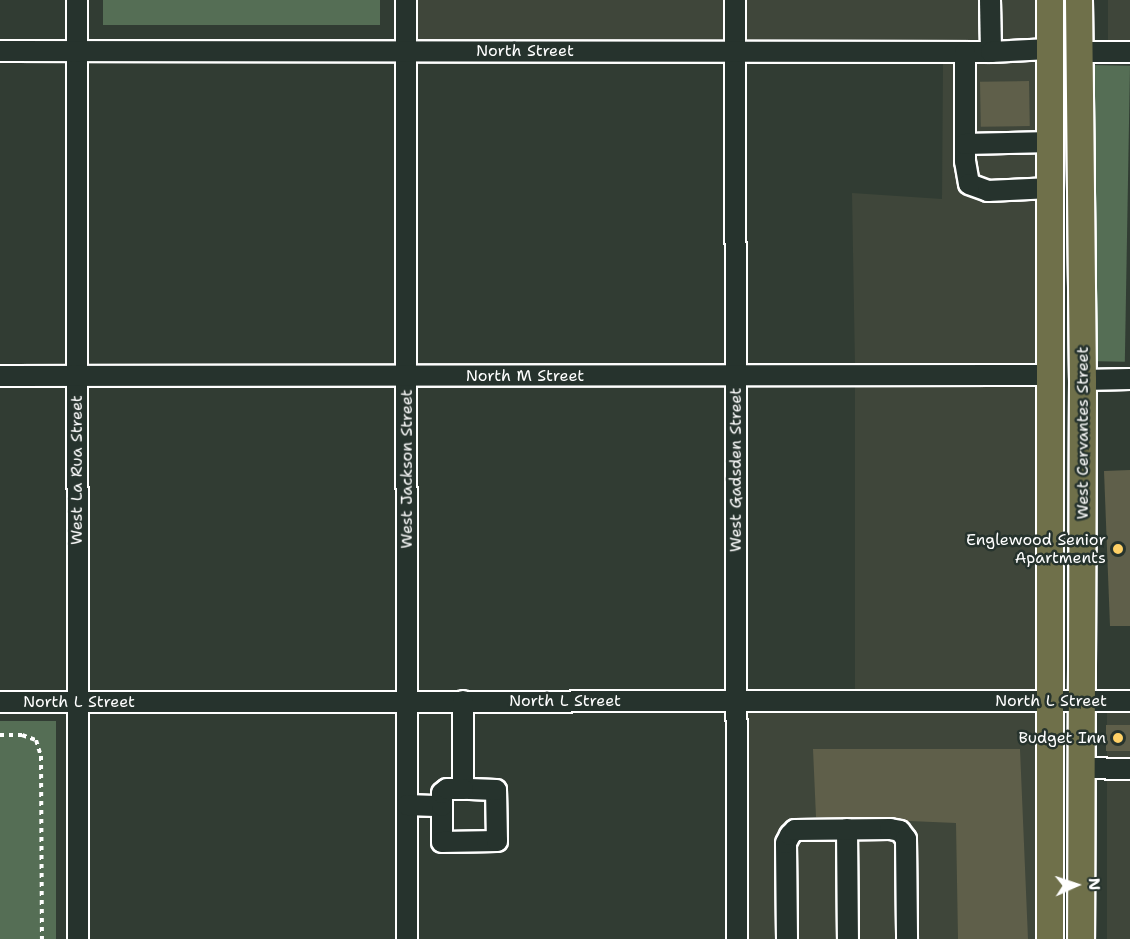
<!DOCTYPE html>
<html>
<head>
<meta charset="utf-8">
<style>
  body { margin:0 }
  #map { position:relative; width:1130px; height:939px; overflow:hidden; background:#313c33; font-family:"Shantell Sans",sans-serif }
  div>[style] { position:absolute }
  .built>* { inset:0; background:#3f463a; transform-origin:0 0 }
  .green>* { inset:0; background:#556e55; transform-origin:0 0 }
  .building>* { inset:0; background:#5f5f4a; transform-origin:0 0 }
  .path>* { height:4px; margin-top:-2px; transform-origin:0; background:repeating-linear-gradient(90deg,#fff 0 4.5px,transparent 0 9px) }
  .roads { filter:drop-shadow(2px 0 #fff) drop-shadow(-2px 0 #fff) drop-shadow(0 2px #fff) drop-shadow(0 -2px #fff) }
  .minor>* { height:20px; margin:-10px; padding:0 10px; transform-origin:10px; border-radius:10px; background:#26332d }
  .major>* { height:26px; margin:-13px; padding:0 13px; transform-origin:13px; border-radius:13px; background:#6f704a }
  .dots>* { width:16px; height:16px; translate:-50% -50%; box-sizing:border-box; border:3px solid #26332d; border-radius:50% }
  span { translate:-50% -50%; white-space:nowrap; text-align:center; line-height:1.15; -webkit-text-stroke:5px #26332d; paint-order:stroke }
  .street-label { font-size:16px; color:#fff }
  .poi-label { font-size:16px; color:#fff }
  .right { translate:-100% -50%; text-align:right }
  .north { position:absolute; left:1046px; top:855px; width:60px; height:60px; -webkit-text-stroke:4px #26332d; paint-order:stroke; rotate:87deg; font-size:16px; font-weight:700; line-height:24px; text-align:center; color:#fff }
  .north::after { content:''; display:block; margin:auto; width:21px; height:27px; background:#fff; clip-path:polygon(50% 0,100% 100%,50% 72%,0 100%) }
</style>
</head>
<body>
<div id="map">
  <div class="built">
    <div style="left:418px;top:0;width:306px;height:40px"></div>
    <div style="left:747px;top:0;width:288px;height:41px"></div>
    <div style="left:1108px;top:0;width:22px;height:42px"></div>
    <div style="clip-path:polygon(1036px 60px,1036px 365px,855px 366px,852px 193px,942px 199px,943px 62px)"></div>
    <div style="left:1036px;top:385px;width:306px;height:181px;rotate:90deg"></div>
    <div style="left:748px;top:711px;width:288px;height:228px"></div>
    <div style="left:1107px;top:711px;width:23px;height:228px"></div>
  </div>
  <div class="green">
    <div style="left:103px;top:0;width:277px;height:25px"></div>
    <div style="left:1089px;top:65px;width:41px;height:296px;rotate:1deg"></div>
    <div style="left:0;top:721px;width:56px;height:218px"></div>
  </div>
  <div class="building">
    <div style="left:1029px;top:81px;width:45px;height:49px;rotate:89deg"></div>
    <div style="clip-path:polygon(1130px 470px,1130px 626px,1110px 626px,1104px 471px)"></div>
    <div style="left:1106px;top:725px;width:24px;height:26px"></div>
    <div style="clip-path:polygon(813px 749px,1020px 749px,1028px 939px,958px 939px,956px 823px,816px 817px)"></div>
  </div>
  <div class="path">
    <div style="left:0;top:735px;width:22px"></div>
    <div style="left:22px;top:735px;width:15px;rotate:20deg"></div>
    <div style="left:36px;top:740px;width:17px;rotate:73deg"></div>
    <div style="left:41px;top:756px;width:183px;rotate:89.7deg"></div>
  </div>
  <div class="roads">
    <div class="minor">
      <div style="left:77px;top:0;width:939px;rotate:89.94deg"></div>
      <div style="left:406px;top:0;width:939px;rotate:89.94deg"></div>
      <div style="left:735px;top:0;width:939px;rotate:89.88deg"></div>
      <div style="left:990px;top:0;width:52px;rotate:88.9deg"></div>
      <div style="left:0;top:51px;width:991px;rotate:0.06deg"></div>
      <div style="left:991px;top:52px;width:59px;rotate:-2.9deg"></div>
      <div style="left:965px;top:52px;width:109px;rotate:90deg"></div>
      <div style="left:965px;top:161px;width:23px;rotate:80deg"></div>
      <div style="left:969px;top:184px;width:20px;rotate:20deg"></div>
      <div style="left:988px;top:191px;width:63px;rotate:-2.7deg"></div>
      <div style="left:1080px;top:52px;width:50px"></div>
      <div style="left:965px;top:144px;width:86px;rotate:-1.3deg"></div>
      <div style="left:0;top:376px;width:1051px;rotate:-0.05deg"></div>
      <div style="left:1083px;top:380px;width:47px;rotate:-1.2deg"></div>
      <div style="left:0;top:702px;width:1130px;rotate:-0.05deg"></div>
      <div style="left:1082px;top:768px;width:48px;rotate:1.2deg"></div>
      <div style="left:407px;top:805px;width:35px;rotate:2deg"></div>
      <div style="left:442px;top:806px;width:36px;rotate:90deg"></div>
      <div style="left:442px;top:842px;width:55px;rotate:-1deg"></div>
      <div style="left:497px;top:841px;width:51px;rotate:-91.1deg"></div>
      <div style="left:496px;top:790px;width:33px;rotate:-178deg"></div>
      <div style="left:463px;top:789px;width:88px;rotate:-90deg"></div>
      <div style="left:442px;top:806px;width:13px;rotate:-90deg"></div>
      <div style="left:442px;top:793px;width:6px;rotate:-39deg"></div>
      <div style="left:447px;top:789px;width:16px"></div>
      <div style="left:847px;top:829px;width:110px;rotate:89.5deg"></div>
      <div style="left:787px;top:939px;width:96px;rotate:-90.6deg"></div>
      <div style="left:786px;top:843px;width:9px;rotate:-63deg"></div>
      <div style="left:790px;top:835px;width:7px;rotate:-45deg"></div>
      <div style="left:795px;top:830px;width:95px;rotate:-0.6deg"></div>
      <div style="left:890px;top:829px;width:10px;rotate:11deg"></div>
      <div style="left:900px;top:831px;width:10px;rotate:53deg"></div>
      <div style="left:906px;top:839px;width:100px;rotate:89.4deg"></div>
    </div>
    <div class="major">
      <div style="left:1050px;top:0;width:939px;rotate:90deg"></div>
      <div style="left:1079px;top:0;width:380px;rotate:89.4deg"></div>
      <div style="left:1083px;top:380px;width:559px;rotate:90.2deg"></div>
    </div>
  </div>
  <div class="dots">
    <div style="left:1118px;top:549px;background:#ffd166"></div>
    <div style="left:1118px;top:738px;background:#ffd166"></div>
  </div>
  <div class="street-label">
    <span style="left:525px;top:51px">North Street</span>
    <span style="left:525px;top:376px">North M Street</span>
    <span style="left:1083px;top:433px;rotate:-90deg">West Cervantes Street</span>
    <span style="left:407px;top:469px;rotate:-90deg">West Jackson Street</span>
    <span style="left:77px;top:470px;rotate:-90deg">West La Rua Street</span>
    <span style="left:736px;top:470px;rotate:-90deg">West Gadsden Street</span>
    <span style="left:565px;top:701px">North L Street</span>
    <span style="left:1051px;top:701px">North L Street</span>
    <span style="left:79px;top:702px">North L Street</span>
  </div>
  <div class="poi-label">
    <span class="right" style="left:1106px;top:549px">Englewood Senior<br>Apartments</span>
    <span class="right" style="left:1106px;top:738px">Budget Inn</span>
  </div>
  <div class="north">N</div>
</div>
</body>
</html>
